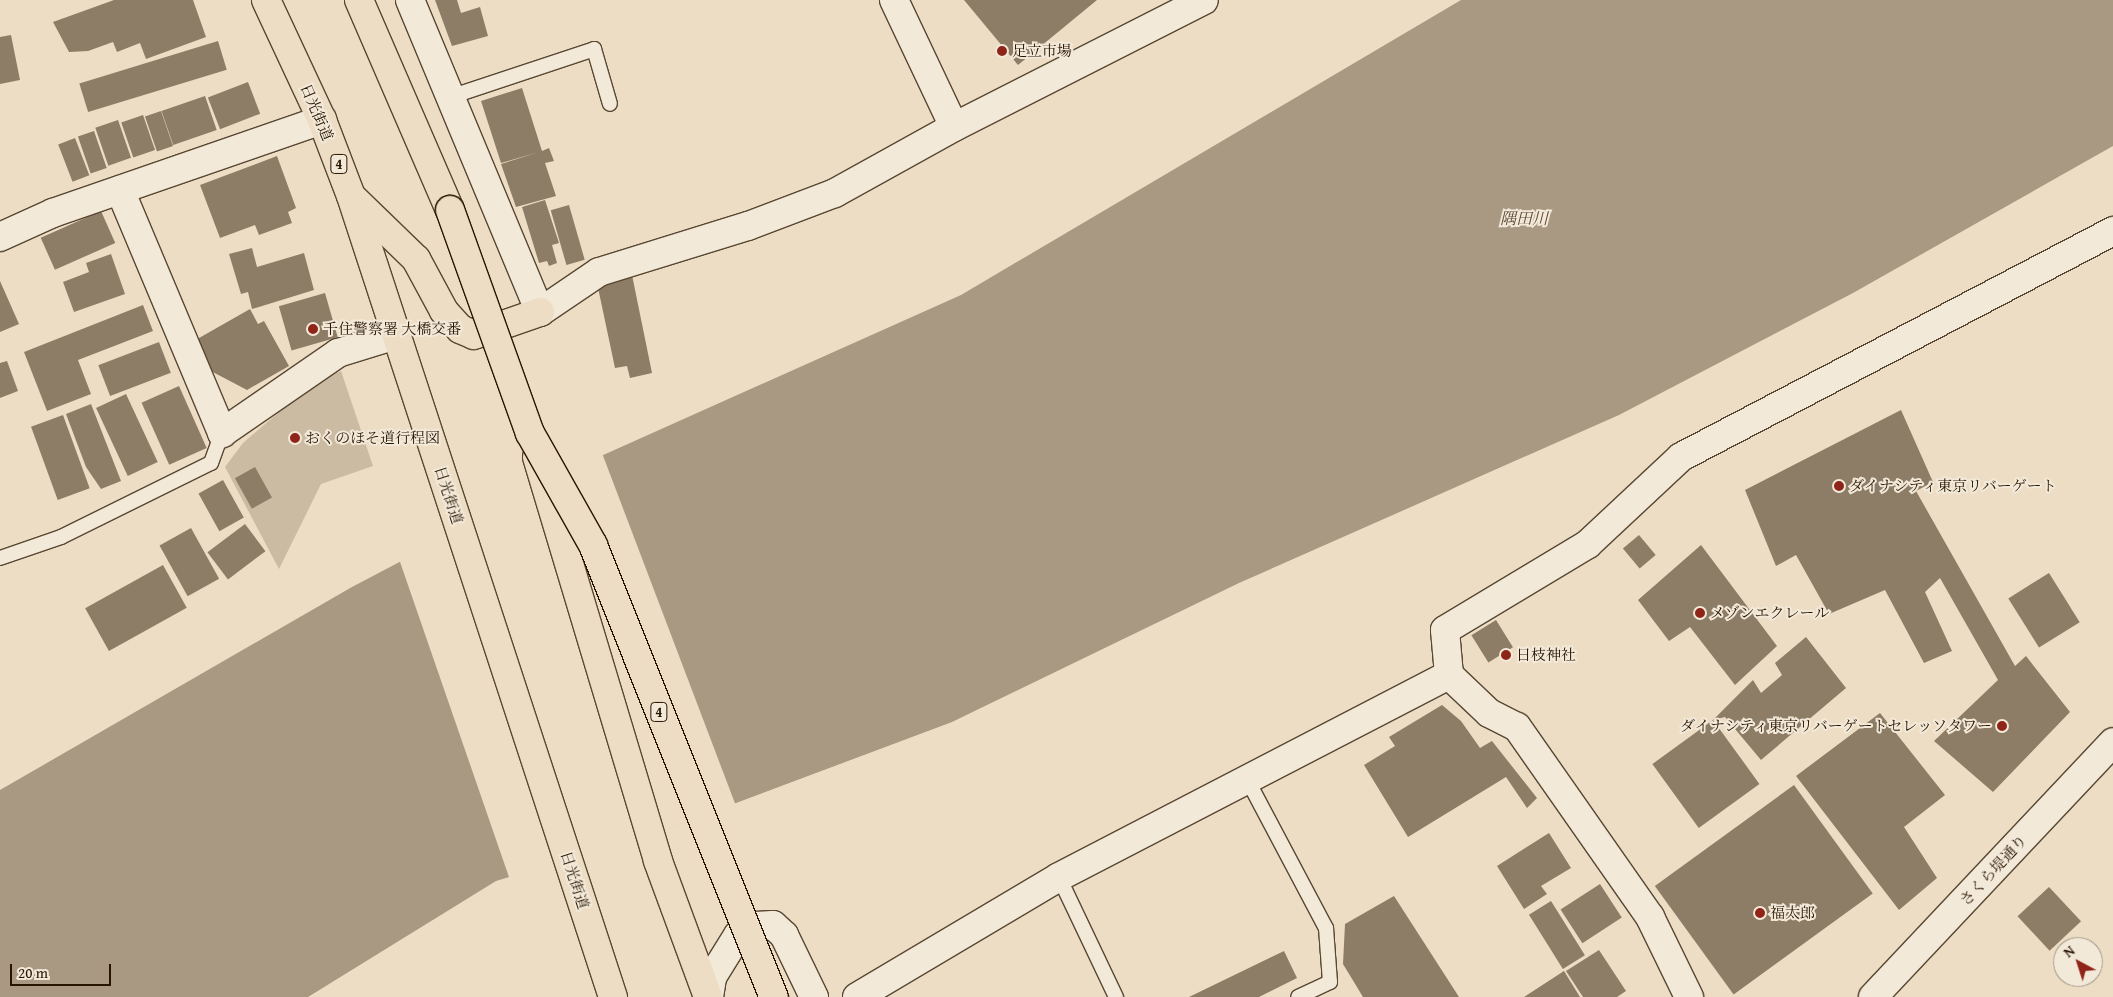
<!DOCTYPE html>
<html>
<head>
<meta charset="utf-8">
<style>
  body { margin:0 }
  #map { position:relative; width:2113px; height:997px; overflow:hidden; background:#ecddc4; font-family:"Gentium Book Plus","Noto Serif JP",serif }
  div>[style] { position:absolute }
  .green>* { inset:0; background:#cbbba3 }
  .water>* { inset:0; background:#a99982 }
  .pier>* { inset:0; background:#ecddc4 }
  .building>* { inset:0; background:#8d7d66; transform-origin:0 0 }
  .roads { filter:drop-shadow(1px 0 #584732) drop-shadow(-1px 0 #584732) drop-shadow(0 1px #584732) drop-shadow(0 -1px #584732) }
  .lane>* { height:14px; margin:-7px; padding:0 7px; transform-origin:7px; border-radius:7px; background:#f3e9d9 }
  .street>* { height:28px; margin:-14px; padding:0 14px; transform-origin:14px; border-radius:14px; background:#f3e9d9 }
  .secondary>* { height:28px; margin:-14px; padding:0 14px; transform-origin:14px; border-radius:14px; background:#f3e9d9 }
  .highway>* { height:28px; margin:-14px; padding:0 14px; transform-origin:14px; border-radius:14px; background:#ecddc4 }
  .bridges { filter:drop-shadow(1px 0 #271501) drop-shadow(-1px 0 #271501) drop-shadow(0 1px #271501) drop-shadow(0 -1px #271501) }
  .highway-bridge>* { height:28px; margin:-14px; padding:0 14px; transform-origin:14px; border-radius:14px; background:#ecddc4 }
  .dots>* { width:14px; height:14px; translate:-50% -50%; box-sizing:border-box; border:2px solid #f3e9d9; border-radius:50% }
  span { translate:-50% -50%; white-space:nowrap; text-align:center; line-height:1.15; -webkit-text-stroke:4px #f3e9d9; paint-order:stroke }
  .shield-label span { padding:1px 4px; background:#f3e9d9; border:1px solid; border-radius:4px; -webkit-text-stroke-width:0 }
  .shield-label { font-size:14px; color:#271501; font-weight:700 }
  .poi-label { font-size:15px; color:#271501 }
  .left { translate:0 -50%; text-align:left }
  .right { translate:-100% -50%; text-align:right }
  .street-label { font-size:15px; color:#271501 }
  .water-label { font-size:16px; color:#5b4a35; font-style:italic }
  .north { position:absolute; left:2053px; top:937px; width:50px; height:50px; box-sizing:border-box; background:#f3e9d9; border:1px solid #a19483; border-radius:50%; rotate:320deg; font-size:14px; font-weight:700; line-height:20px; text-align:center; color:#271501 }
  .north::after { content:''; display:block; margin:auto; width:18px; height:22px; background:#8f2418; clip-path:polygon(50% 0,100% 100%,50% 72%,0 100%) }
  .scale { position:absolute; left:10px; top:964px; width:101px; height:22px; box-sizing:border-box; border:2px solid #271501; border-top:0; padding-left:6px; font-size:15px; line-height:18px; white-space:nowrap; color:#271501; -webkit-text-stroke:4px #f3e9d9; paint-order:stroke }
</style>
</head>
<body>
<div id="map">
  <div class="green">
    <div style="clip-path:polygon(341px 371px,373px 466px,321px 484px,279px 569px,225px 467px,243px 443px,313px 383px)"></div>
  </div>
  <div class="water">
    <div style="clip-path:polygon(1461px 0,2113px 0,2113px 146px,1853px 293px,1619px 415px,1239px 583px,952px 722px,680px 824px,496px 881px,308px 997px,0 997px,0 790px,352px 587px,601px 456px,961px 295px)"></div>
  </div>
  <div class="pier">
    <div style="clip-path:polygon(602px 453px,736px 806px,510px 880px,399px 559px)"></div>
  </div>
  <div class="building">
    <div style="clip-path:polygon(114px 0,193px 0,206px 37px,146px 59px,140px 43px,117px 52px,113px 42px,88px 51px,69px 52px,53px 22px)"></div>
    <div style="clip-path:polygon(435px 0,457px 0,461px 13px,480px 7px,488px 36px,452px 46px)"></div>
    <div style="clip-path:polygon(964px 0,1097px 0,1018px 65px)"></div>
    <div style="clip-path:polygon(11px 35px,20px 80px,0 84px,0 37px)"></div>
    <div style="left:218px;top:41px;width:30px;height:145px;rotate:73deg"></div>
    <div style="left:248px;top:82px;width:34px;height:43px;rotate:69deg"></div>
    <div style="clip-path:polygon(522px 88px,542px 151px,549px 148px,554px 161px,545px 163px,556px 196px,516px 207px,501px 164px,539px 152px,501px 163px,481px 101px)"></div>
    <div style="left:205px;top:96px;width:36px;height:46px;rotate:71deg"></div>
    <div style="left:161px;top:111px;width:37px;height:17px;rotate:71deg"></div>
    <div style="left:143px;top:115px;width:37px;height:23px;rotate:71deg"></div>
    <div style="left:118px;top:120px;width:40px;height:24px;rotate:71deg"></div>
    <div style="left:94px;top:131px;width:39px;height:17px;rotate:71deg"></div>
    <div style="left:75px;top:138px;width:40px;height:18px;rotate:69deg"></div>
    <div style="clip-path:polygon(277px 156px,296px 208px,288px 212px,292px 223px,259px 235px,255px 225px,220px 238px,200px 185px)"></div>
    <div style="clip-path:polygon(545px 200px,559px 243px,552px 245px,557px 263px,549px 266px,547px 261px,539px 263px,522px 207px)"></div>
    <div style="left:569px;top:205px;width:57px;height:19px;rotate:74deg"></div>
    <div style="left:101px;top:211px;width:35px;height:66px;rotate:66deg"></div>
    <div style="clip-path:polygon(252px 248px,257px 267px,304px 253px,314px 290px,252px 309px,248px 292px,241px 294px,229px 254px)"></div>
    <div style="clip-path:polygon(111px 254px,125px 294px,74px 312px,63px 282px,89px 272px,86px 263px)"></div>
    <div style="clip-path:polygon(632px 275px,652px 373px,630px 378px,627px 366px,615px 368px,597px 283px)"></div>
    <div style="clip-path:polygon(0 281px,19px 324px,0 332px)"></div>
    <div style="left:325px;top:293px;width:46px;height:48px;rotate:74deg"></div>
    <div style="clip-path:polygon(143px 305px,153px 331px,78px 360px,91px 394px,47px 411px,24px 352px)"></div>
    <div style="clip-path:polygon(250px 309px,258px 324px,264px 321px,289px 366px,247px 390px,207px 369px,192px 342px)"></div>
    <div style="left:159px;top:342px;width:33px;height:65px;rotate:69deg"></div>
    <div style="clip-path:polygon(7px 361px,18px 391px,0 398px,0 363px)"></div>
    <div style="left:179px;top:386px;width:68px;height:41px;rotate:66deg"></div>
    <div style="left:126px;top:394px;width:75px;height:33px;rotate:65deg"></div>
    <div style="clip-path:polygon(91px 404px,121px 481px,101px 489px,86px 467px,66px 414px)"></div>
    <div style="clip-path:polygon(1901px 410px,1933px 482px,1916px 491px,2015px 666px,2026px 656px,2070px 712px,1993px 792px,1934px 741px,1998px 680px,1940px 578px,1925px 592px,1952px 651px,1924px 663px,1885px 590px,1829px 614px,1796px 555px,1776px 566px,1745px 490px)"></div>
    <div style="left:63px;top:415px;width:78px;height:34px;rotate:70deg"></div>
    <div style="left:255px;top:467px;width:35px;height:23px;rotate:61deg"></div>
    <div style="left:223px;top:480px;width:43px;height:28px;rotate:61deg"></div>
    <div style="left:245px;top:524px;width:34px;height:47px;rotate:53deg"></div>
    <div style="left:191px;top:528px;width:58px;height:36px;rotate:61deg"></div>
    <div style="left:1639px;top:535px;width:26px;height:21px;rotate:50deg"></div>
    <div style="clip-path:polygon(1701px 545px,1777px 646px,1735px 685px,1690px 627px,1669px 641px,1638px 600px)"></div>
    <div style="left:163px;top:565px;width:49px;height:89px;rotate:61deg"></div>
    <div style="left:2049px;top:573px;width:58px;height:48px;rotate:58deg"></div>
    <div style="left:1496px;top:620px;width:32px;height:29px;rotate:58deg"></div>
    <div style="clip-path:polygon(1806px 637px,1846px 688px,1761px 760px,1725px 717px,1713px 720px,1753px 680px,1761px 693px,1782px 675px,1775px 663px)"></div>
    <div style="clip-path:polygon(1442px 705px,1461px 721px,1480px 748px,1492px 741px,1537px 798px,1527px 808px,1506px 777px,1408px 837px,1364px 765px,1395px 746px,1389px 737px)"></div>
    <div style="clip-path:polygon(1880px 713px,1945px 795px,1904px 827px,1937px 878px,1899px 910px,1796px 776px)"></div>
    <div style="left:1713px;top:720px;width:79px;height:75px;rotate:54deg"></div>
    <div style="left:1794px;top:785px;width:134px;height:172px;rotate:54deg"></div>
    <div style="clip-path:polygon(1549px 833px,1571px 868px,1541px 886px,1547px 894px,1524px 909px,1497px 866px)"></div>
    <div style="left:1600px;top:884px;width:40px;height:47px;rotate:57deg"></div>
    <div style="left:2049px;top:887px;width:47px;height:43px;rotate:47deg"></div>
    <div style="clip-path:polygon(1394px 896px,1459px 997px,1363px 997px,1343px 964px,1345px 924px)"></div>
    <div style="left:1551px;top:901px;width:64px;height:26px;rotate:58deg"></div>
    <div style="clip-path:polygon(1599px 950px,1626px 991px,1617px 997px,1583px 997px,1566px 971px)"></div>
    <div style="clip-path:polygon(1284px 951px,1297px 978px,1259px 997px,1189px 997px)"></div>
    <div style="clip-path:polygon(1564px 971px,1580px 997px,1524px 997px)"></div>
  </div>
  <div class="roads">
    <div class="lane">
      <div style="left:450px;top:97px;width:152px;rotate:-18.4deg"></div>
      <div style="left:594px;top:49px;width:57px;rotate:73.8deg"></div>
      <div style="left:0;top:558px;width:65px;rotate:-19deg"></div>
      <div style="left:61px;top:537px;width:167px;rotate:-26.3deg"></div>
      <div style="left:211px;top:463px;width:32px;rotate:-70deg"></div>
      <div style="left:1247px;top:779px;width:169px;rotate:62.1deg"></div>
      <div style="left:1326px;top:928px;width:54px;rotate:85.8deg"></div>
      <div style="left:1330px;top:982px;width:35px;rotate:155deg"></div>
      <div style="left:1059px;top:877px;width:133px;rotate:64.6deg"></div>
    </div>
    <div class="street">
      <div style="left:410px;top:0;width:338px;rotate:67.4deg"></div>
      <div style="left:540px;top:312px;width:71px;rotate:-34.1deg"></div>
      <div style="left:599px;top:272px;width:156px;rotate:-17.2deg"></div>
      <div style="left:748px;top:226px;width:93px;rotate:-20.8deg"></div>
      <div style="left:835px;top:193px;width:136px;rotate:-29deg"></div>
      <div style="left:954px;top:127px;width:280px;rotate:-26.9deg"></div>
      <div style="left:894px;top:0;width:140px;rotate:64.7deg"></div>
      <div style="left:120px;top:190px;width:264px;rotate:67.2deg"></div>
      <div style="left:222px;top:433px;width:141px;rotate:-34.6deg"></div>
      <div style="left:338px;top:353px;width:61px;rotate:-17.2deg"></div>
      <div style="left:1449px;top:675px;width:55px;rotate:43.5deg"></div>
      <div style="left:1489px;top:713px;width:31px;rotate:27deg"></div>
      <div style="left:1517px;top:727px;width:232px;rotate:55deg"></div>
      <div style="left:1650px;top:917px;width:89px;rotate:64deg"></div>
      <div style="left:709px;top:997px;width:20px;rotate:-81deg"></div>
      <div style="left:712px;top:977px;width:49px;rotate:-58.2deg"></div>
      <div style="left:738px;top:935px;width:19px;rotate:-28deg"></div>
      <div style="left:755px;top:926px;width:18px;rotate:-3deg"></div>
      <div style="left:773px;top:925px;width:15px;rotate:42deg"></div>
      <div style="left:784px;top:935px;width:69px;rotate:64.2deg"></div>
      <div style="left:857px;top:997px;width:235px;rotate:-30.7deg"></div>
      <div style="left:1059px;top:877px;width:439px;rotate:-27.4deg"></div>
      <div style="left:1449px;top:675px;width:45px;rotate:-95.1deg"></div>
      <div style="left:1445px;top:630px;width:167px;rotate:-31deg"></div>
      <div style="left:1588px;top:544px;width:127px;rotate:-43.1deg"></div>
      <div style="left:1681px;top:457px;width:488px;rotate:-27.6deg"></div>
    </div>
    <div class="secondary">
      <div style="left:0;top:237px;width:58px;rotate:-24.4deg"></div>
      <div style="left:53px;top:213px;width:285px;rotate:-19.1deg"></div>
      <div style="left:1873px;top:997px;width:350px;rotate:-46.7deg"></div>
    </div>
    <div class="highway">
      <div style="left:266px;top:0;width:132px;rotate:65deg"></div>
      <div style="left:322px;top:120px;width:81px;rotate:69.1deg"></div>
      <div style="left:351px;top:196px;width:843px;rotate:71.89deg"></div>
      <div style="left:359px;top:0;width:229px;rotate:66.6deg"></div>
      <div style="left:353px;top:198px;width:88px;rotate:44.1deg"></div>
      <div style="left:416px;top:259px;width:59px;rotate:61.7deg"></div>
      <div style="left:444px;top:311px;width:24px;rotate:48deg"></div>
      <div style="left:460px;top:329px;width:15px;rotate:23deg"></div>
      <div style="left:474px;top:335px;width:70px;rotate:-19.2deg"></div>
      <div style="left:537px;top:457px;width:422px;rotate:73.3deg"></div>
      <div style="left:658px;top:861px;width:145px;rotate:69.8deg"></div>
    </div>
  </div>
  <div class="bridges">
    <div class="highway-bridge">
      <div style="left:450px;top:210px;width:237px;rotate:70.3deg"></div>
      <div style="left:530px;top:433px;width:129px;rotate:60.6deg"></div>
      <div style="left:593px;top:545px;width:487px;rotate:68.2deg"></div>
    </div>
  </div>
  <div class="dots">
    <div style="left:1002px;top:51px;background:#8f2418"></div>
    <div style="left:313px;top:329px;background:#8f2418"></div>
    <div style="left:295px;top:438px;background:#8f2418"></div>
    <div style="left:1839px;top:486px;background:#8f2418"></div>
    <div style="left:1700px;top:613px;background:#8f2418"></div>
    <div style="left:1506px;top:655px;background:#8f2418"></div>
    <div style="left:2002px;top:726px;background:#8f2418"></div>
    <div style="left:1760px;top:913px;background:#8f2418"></div>
  </div>
  <div class="shield-label">
    <span style="left:339px;top:164px">4</span>
    <span style="left:659px;top:712px">4</span>
  </div>
  <div class="poi-label">
    <span class="left" style="left:1012px;top:51px">足立市場</span>
    <span class="left" style="left:323px;top:329px">千住警察署 大橋交番</span>
    <span class="left" style="left:305px;top:438px">おくのほそ道行程図</span>
    <span class="left" style="left:1849px;top:486px">ダイナシティ東京リバーゲート</span>
    <span class="left" style="left:1710px;top:613px">メゾンエクレール</span>
    <span class="left" style="left:1516px;top:655px">日枝神社</span>
    <span class="right" style="left:1992px;top:726px">ダイナシティ東京リバーゲートセレッソタワー</span>
    <span class="left" style="left:1770px;top:913px">福太郎</span>
  </div>
  <div class="street-label">
    <span style="left:317px;top:112px;rotate:67deg">日光街道</span>
    <span style="left:449px;top:495px;rotate:72deg">日光街道</span>
    <span style="left:1993px;top:870px;rotate:-47deg">さくら堤通り</span>
    <span style="left:575px;top:880px;rotate:72deg">日光街道</span>
  </div>
  <div class="water-label">
    <span style="left:1524px;top:218px">隅田川</span>
  </div>
  <div class="north">N</div>
  <div class="scale">20 m</div>
</div>
</body>
</html>
